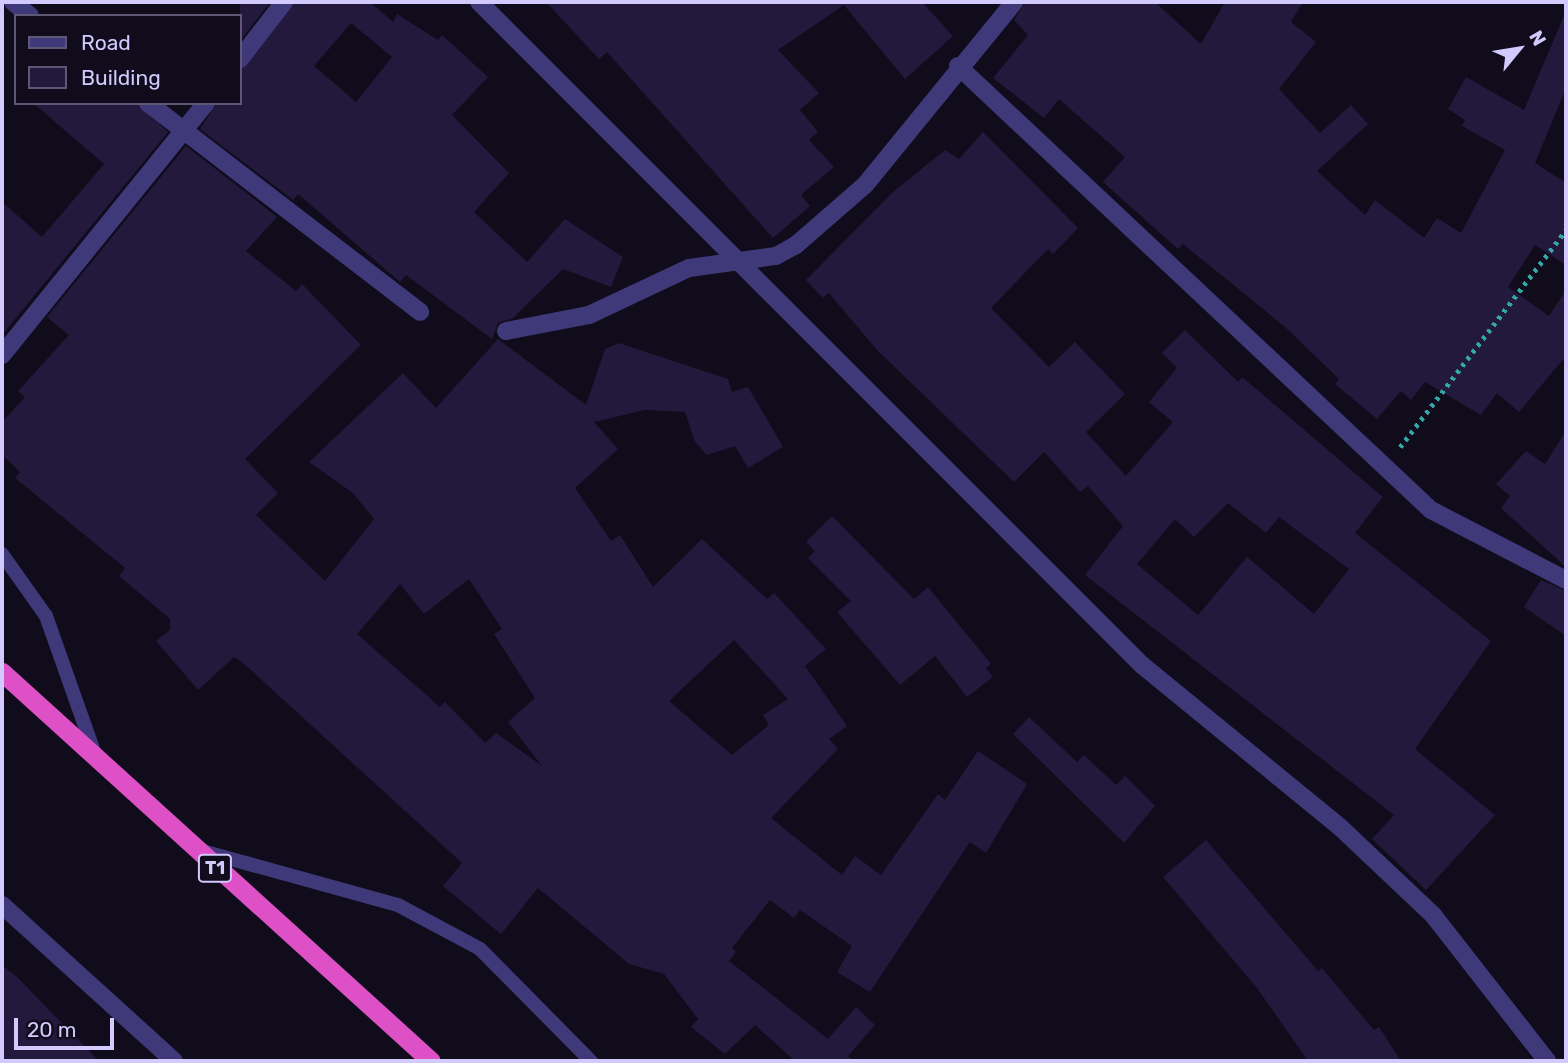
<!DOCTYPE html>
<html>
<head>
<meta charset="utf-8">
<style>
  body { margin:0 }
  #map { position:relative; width:1568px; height:1063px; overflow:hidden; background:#100c1c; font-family:Rubik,sans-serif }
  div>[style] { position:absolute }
  .building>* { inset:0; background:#22193c }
  .path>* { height:4.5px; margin-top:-2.25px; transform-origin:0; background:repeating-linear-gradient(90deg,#32a8a7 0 3.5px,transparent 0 8.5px) }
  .service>* { height:14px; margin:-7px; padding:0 7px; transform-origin:7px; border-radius:7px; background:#3f3979 }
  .minor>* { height:18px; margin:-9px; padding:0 9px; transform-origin:9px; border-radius:9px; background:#3f3979 }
  .tertiary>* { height:18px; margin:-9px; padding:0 9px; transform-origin:9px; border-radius:9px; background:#3f3979 }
  .trunk>* { height:19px; margin:-9.5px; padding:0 9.5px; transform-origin:9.5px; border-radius:9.5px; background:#dd50c6 }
  span { translate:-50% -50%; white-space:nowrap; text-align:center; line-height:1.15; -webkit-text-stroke:5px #100c1c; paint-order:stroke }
  .shield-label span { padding:2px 5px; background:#100c1c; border:2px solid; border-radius:5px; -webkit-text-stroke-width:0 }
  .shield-label { font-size:18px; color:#d2c9fc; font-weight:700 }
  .frame { position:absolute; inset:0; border:4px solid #d2c9fc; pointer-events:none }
  .legend { position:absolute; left:14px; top:14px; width:228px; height:91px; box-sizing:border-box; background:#100c1c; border:2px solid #5e5876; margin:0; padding:9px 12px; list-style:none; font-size:21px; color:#d2c9fc }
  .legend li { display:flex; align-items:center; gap:14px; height:35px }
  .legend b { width:35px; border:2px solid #5e5876 }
  .north { position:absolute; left:1484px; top:14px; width:70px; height:70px; -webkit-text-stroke:5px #100c1c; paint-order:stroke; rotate:60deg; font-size:19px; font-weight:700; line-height:28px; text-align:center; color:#d2c9fc }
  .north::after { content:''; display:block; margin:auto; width:24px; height:32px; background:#d2c9fc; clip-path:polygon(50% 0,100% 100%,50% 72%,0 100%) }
  .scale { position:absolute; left:14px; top:1018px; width:100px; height:32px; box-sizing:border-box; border:4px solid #d2c9fc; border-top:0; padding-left:9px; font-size:21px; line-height:24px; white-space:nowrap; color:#d2c9fc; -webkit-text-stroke:5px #100c1c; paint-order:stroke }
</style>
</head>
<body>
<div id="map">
  <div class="building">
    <div style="clip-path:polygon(240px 2px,270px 2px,240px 41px)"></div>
    <div style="clip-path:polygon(evenodd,295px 2px,370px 2px,393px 22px,397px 14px,438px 40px,442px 35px,488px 77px,452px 115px,509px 173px,474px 212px,527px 262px,565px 219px,623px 257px,611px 287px,563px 269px,513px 318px,498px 323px,492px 339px,406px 275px,400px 282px,298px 194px,293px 200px,200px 129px,217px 103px,240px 103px,240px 70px,295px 2px,351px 23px,392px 57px,356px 102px,314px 66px,351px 23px)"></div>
    <div style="clip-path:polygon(546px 2px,922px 2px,953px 36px,905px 79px,844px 5px,778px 50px,819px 93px,800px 110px,818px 132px,809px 140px,834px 167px,801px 195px,810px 206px,773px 238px,607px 52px,599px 59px)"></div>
    <div style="clip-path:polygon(1025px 2px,1155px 2px,1201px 44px,1225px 2px,1303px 2px,1291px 22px,1316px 42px,1279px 89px,1320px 133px,1351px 105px,1368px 124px,1317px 171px,1365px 215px,1375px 200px,1424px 238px,1437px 218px,1461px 233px,1505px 150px,1462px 126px,1465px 120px,1448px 109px,1466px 77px,1524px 110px,1566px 11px,1566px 88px,1535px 163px,1566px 183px,1566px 265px,1535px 245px,1508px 287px,1549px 316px,1566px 290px,1566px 356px,1519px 412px,1497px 393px,1481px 415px,1425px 382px,1411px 400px,1401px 391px,1377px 419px,1335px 384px,1339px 379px,1284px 326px,1183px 244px,1178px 249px,1103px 182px,1125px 157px,1059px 99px,1044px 118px,993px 78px,1028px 35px,1014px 20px)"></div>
    <div style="clip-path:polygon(33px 103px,137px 103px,168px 132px,2px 335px,2px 202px,42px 237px,104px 164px)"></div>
    <div style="clip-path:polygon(evenodd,983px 132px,1078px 228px,1053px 254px,1048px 249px,991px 308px,1049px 367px,1075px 342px,1125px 394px,1086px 432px,1126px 476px,1173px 422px,1149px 402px,1177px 368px,1162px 353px,1185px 330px,1238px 382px,1242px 377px,1383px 497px,1355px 533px,1491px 641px,1415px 749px,1495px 815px,1426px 890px,1372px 839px,1394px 815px,1085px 575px,1123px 526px,1088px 486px,1080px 492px,1044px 452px,1014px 482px,877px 350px,829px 293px,823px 298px,806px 280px,893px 192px,945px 150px,959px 159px,983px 132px,1228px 503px,1266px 533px,1279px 517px,1349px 569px,1314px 614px,1247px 557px,1198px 615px,1137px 564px,1175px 519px,1194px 537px,1228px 503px)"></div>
    <div style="clip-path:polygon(evenodd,186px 146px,277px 217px,246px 251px,296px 291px,302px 284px,361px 345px,245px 459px,278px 493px,256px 515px,325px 581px,374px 519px,353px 493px,309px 462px,403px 373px,436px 408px,498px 339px,586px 405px,605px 349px,619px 343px,728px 379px,732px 392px,748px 387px,783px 447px,748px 468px,735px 446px,707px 455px,695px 442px,685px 412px,645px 410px,594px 422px,618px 449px,575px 488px,611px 541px,620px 535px,653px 587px,702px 539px,767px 599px,774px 593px,826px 649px,805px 666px,847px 726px,829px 739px,838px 749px,771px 818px,842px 875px,855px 856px,881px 875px,938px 794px,945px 800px,978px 751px,1027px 784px,986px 853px,970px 842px,870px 992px,837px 972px,852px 946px,800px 910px,794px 918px,770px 900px,732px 948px,736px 952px,729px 961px,828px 1039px,856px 1007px,875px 1025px,848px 1056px,854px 1061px,795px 1061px,755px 1025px,725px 1054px,691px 1027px,698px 1019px,664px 974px,629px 964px,538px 888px,501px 934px,443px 886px,462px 863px,242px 662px,234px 657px,198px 690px,156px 641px,170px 630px,170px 619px,119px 576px,125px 568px,15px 478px,20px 472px,2px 455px,2px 422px,25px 397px,18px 391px,69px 335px,47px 317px,186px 146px,469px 579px,502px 629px,494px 634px,535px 698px,508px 722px,542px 766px,496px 733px,485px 743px,445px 702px,440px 707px,357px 634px,400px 584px,424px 614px,469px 579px,186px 146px,734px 640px,788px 699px,763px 715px,769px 725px,732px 755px,669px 701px,734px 640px)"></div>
    <div style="clip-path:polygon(1566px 431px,1566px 567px,1501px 508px,1510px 496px,1496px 484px,1526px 451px,1545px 464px)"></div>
    <div style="clip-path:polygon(832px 516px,914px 599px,928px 587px,991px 664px,986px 668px,993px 677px,967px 697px,935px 656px,900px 685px,837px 612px,851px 601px,808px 558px,815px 551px,806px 542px)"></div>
    <div style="clip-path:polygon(1541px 580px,1566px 591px,1566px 636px,1524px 607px)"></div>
    <div style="clip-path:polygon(1029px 717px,1077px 762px,1084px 755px,1116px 785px,1125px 776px,1155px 806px,1124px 843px,1013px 734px)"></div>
    <div style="clip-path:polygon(1206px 840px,1318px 971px,1322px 968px,1374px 1030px,1379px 1027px,1401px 1061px,1308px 1061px,1257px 988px,1163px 877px)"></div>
    <div style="clip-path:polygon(2px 965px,17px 977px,99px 1061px,2px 1061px)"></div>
  </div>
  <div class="path">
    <div style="left:1400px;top:447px;width:273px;rotate:-52.6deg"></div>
  </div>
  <div class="service">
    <div style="left:2px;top:554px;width:76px;rotate:54.6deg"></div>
    <div style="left:46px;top:616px;width:146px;rotate:70.5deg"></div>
    <div style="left:202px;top:851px;width:203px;rotate:15.4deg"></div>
    <div style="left:398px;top:905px;width:93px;rotate:28.2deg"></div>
    <div style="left:480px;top:949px;width:158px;rotate:45.3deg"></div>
  </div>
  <div class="minor">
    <div style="left:13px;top:2px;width:22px;rotate:39deg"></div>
    <div style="left:479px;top:2px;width:938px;rotate:45deg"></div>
    <div style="left:1142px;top:665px;width:257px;rotate:39.3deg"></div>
    <div style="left:1341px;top:828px;width:127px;rotate:43.4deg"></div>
    <div style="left:1433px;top:915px;width:185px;rotate:52deg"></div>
    <div style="left:958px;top:66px;width:649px;rotate:43.19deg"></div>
    <div style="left:1431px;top:510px;width:152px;rotate:27.4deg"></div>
    <div style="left:148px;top:103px;width:343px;rotate:37.5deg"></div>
    <div style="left:506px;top:331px;width:85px;rotate:-10.9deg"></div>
    <div style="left:589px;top:315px;width:110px;rotate:-25.2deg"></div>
    <div style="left:689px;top:268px;width:88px;rotate:-7.9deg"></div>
    <div style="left:776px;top:256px;width:23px;rotate:-29deg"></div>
    <div style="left:796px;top:245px;width:91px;rotate:-41deg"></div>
    <div style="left:865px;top:185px;width:236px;rotate:-50.8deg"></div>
    <div style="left:2px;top:905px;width:232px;rotate:42.2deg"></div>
  </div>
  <div class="tertiary">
    <div style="left:240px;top:59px;width:72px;rotate:-52.3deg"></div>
    <div style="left:2px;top:355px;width:324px;rotate:-51deg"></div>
  </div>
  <div class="trunk">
    <div style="left:2px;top:672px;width:579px;rotate:42.2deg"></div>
  </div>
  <div class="shield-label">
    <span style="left:215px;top:868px">T1</span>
  </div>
  <div class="frame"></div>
  <ul class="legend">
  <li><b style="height:9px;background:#3f3979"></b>Road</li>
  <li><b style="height:19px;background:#22193c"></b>Building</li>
  </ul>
  <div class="north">N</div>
  <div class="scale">20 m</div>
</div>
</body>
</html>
